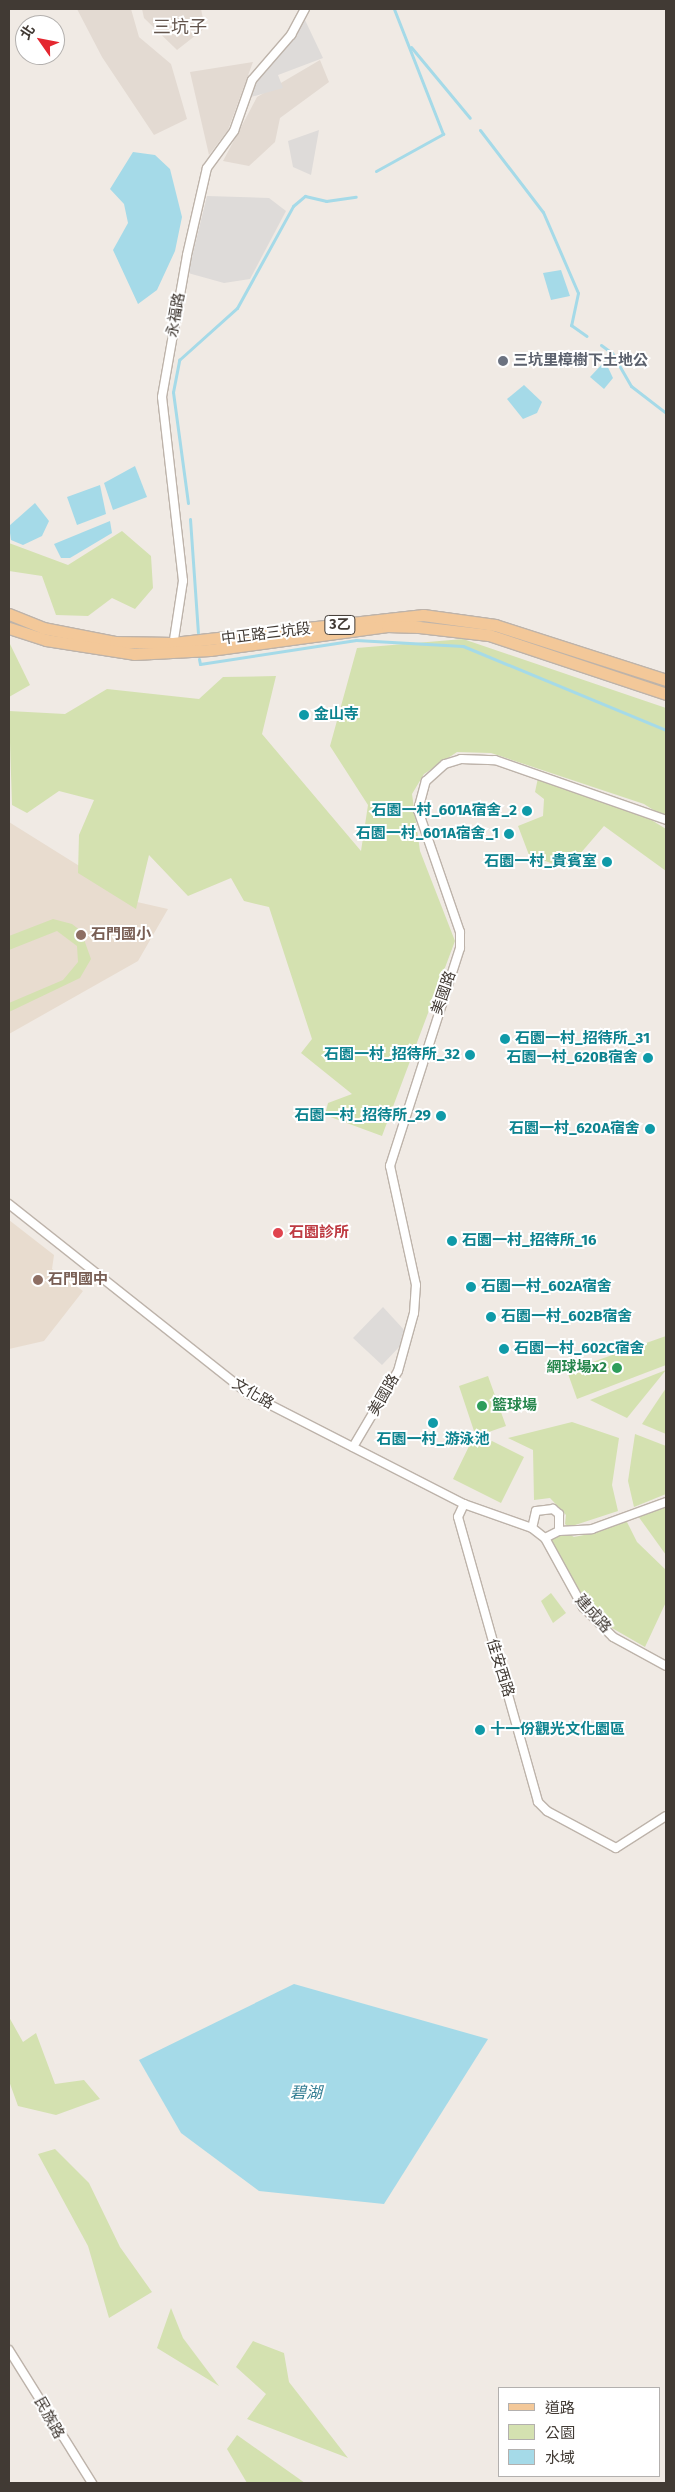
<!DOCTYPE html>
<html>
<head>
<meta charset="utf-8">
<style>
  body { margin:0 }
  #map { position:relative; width:675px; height:2492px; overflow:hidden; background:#f0eae4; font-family:"Fira Sans","Noto Sans TC",sans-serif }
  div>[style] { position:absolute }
  .residential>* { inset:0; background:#e3dad2 }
  .education>* { inset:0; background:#e8dccf }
  .green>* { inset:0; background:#d4e1b0 }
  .parking>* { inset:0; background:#dedbd9 }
  .water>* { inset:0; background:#a5dae8 }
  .stream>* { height:3px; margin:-1.5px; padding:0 1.5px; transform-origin:1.5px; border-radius:1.5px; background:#a5dae8 }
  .roads { filter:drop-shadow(1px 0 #bdb3aa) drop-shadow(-1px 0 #bdb3aa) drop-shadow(0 1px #bdb3aa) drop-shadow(0 -1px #bdb3aa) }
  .street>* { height:8px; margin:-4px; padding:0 4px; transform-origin:4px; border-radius:4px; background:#fff }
  .primary>* { height:11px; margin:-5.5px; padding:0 5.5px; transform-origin:5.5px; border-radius:5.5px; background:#f3c899 }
  .dots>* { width:14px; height:14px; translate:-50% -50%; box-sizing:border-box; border:2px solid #fff; border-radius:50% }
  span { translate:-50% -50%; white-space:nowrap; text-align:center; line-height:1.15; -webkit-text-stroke:4px #fff; paint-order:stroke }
  .shield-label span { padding:1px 4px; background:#fff; border:1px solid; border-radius:4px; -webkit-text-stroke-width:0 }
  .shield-label { font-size:14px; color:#413a34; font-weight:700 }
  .street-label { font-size:15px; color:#413a34 }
  .worship-label { font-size:15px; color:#5b616d; font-weight:700 }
  .left { translate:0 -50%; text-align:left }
  .culture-label { font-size:15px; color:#0d838f; font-weight:700 }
  .right { translate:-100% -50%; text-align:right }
  .education-label { font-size:15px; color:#785e54; font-weight:700 }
  .health-label { font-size:15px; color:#be3a42; font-weight:700 }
  .leisure-label { font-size:15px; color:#27864d; font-weight:700 }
  .water-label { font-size:16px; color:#357e93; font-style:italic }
  .quarter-label { font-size:18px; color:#63554d }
  .frame { position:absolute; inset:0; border:10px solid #413a34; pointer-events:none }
  .legend { position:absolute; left:498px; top:2387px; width:162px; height:90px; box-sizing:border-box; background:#fff; border:1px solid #b3b0ae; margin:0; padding:6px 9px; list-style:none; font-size:15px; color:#413a34 }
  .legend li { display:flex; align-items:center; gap:10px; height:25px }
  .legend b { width:25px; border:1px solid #b3b0ae }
  .north { position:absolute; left:15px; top:15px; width:50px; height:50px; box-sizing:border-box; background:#fff; border:1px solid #b3b0ae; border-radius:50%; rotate:303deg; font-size:14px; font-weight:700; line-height:20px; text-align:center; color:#413a34 }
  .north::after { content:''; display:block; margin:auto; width:18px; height:22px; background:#e42730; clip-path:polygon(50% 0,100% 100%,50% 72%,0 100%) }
</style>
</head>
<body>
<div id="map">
  <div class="residential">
    <div style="clip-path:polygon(77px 9px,131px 9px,139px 37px,171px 64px,187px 119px,154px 135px,102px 57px)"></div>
    <div style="clip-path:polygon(142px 9px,201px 9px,205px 28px,177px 50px,144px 18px)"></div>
    <div style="clip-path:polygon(320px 60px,329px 82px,280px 118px,275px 142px,249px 166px,223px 161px,257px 97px)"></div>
    <div style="clip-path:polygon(253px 62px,228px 130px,209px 155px,190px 72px)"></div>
  </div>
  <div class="education">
    <div style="clip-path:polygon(9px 822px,137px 902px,168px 909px,138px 961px,9px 1034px)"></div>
    <div style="clip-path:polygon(9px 1220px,54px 1255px,52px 1269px,83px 1291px,44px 1341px,9px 1349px)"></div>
  </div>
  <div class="green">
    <div style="clip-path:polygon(122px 531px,151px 556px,153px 588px,135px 609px,112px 598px,88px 616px,56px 615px,42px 576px,9px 571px,9px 543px,68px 565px)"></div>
    <div style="clip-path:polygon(463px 639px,666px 708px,666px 818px,644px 804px,491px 753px,457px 752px,424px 774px,412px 794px,420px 851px,455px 941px,382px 1136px,325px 1115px,328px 1103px,352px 1094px,301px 1053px,312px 1039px,269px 907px,244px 901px,231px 878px,188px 896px,149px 855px,136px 909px,78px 873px,79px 835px,94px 800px,59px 791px,27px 813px,12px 805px,9px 711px,65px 714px,107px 689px,199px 699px,223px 677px,276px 676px,262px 734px,361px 851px,368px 805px,330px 746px,357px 648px)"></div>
    <div style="clip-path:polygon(9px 642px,30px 685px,9px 697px)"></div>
    <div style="clip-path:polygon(538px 778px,640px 813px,666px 829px,666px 871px,604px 826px,567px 869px,529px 855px,518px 826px,543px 816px,544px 799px,535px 792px)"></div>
    <div style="clip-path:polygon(53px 919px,72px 924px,81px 931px,91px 959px,80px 978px,9px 1012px,9px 1003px,63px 980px,78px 962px,77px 946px,57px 931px,9px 950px,9px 936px)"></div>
    <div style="clip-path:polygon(666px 1336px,666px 1365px,577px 1399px,567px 1371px)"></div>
    <div style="clip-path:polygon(666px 1370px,627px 1418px,590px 1400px)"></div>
    <div style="clip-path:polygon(488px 1376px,506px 1426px,480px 1435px,524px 1457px,501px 1503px,453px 1479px,475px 1434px,459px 1386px)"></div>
    <div style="clip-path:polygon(666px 1388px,666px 1434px,642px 1424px)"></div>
    <div style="clip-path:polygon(572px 1422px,619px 1438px,612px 1485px,618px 1511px,569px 1527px,565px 1524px,566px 1515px,550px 1498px,534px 1500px,533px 1450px,508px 1438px)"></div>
    <div style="clip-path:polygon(635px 1434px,666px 1446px,666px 1494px,634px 1507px,628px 1481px)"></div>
    <div style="clip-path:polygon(666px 1505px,666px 1555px,638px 1516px)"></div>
    <div style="clip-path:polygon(626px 1520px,637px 1542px,666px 1570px,666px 1602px,645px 1647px,612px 1628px,585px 1602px,550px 1537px,563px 1531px,574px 1537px,594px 1533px)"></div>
    <div style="clip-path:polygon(551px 1593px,566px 1613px,553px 1623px,541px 1601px)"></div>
    <div style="clip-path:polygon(9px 2017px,23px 2042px,36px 2033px,55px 2084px,84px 2080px,100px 2099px,56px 2115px,18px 2106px,9px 2081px)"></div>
    <div style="clip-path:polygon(55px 2149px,89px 2183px,120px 2247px,152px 2292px,109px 2318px,88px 2246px,38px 2154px)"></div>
    <div style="clip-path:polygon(171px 2308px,183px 2338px,219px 2386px,157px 2348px)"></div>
    <div style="clip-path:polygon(253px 2341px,284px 2353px,289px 2382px,348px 2458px,247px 2419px,266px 2394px,236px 2367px)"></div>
    <div style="clip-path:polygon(237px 2435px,305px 2483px,247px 2483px,227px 2449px)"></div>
  </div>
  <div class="parking">
    <div style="clip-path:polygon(305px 20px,323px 58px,278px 75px,283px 88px,251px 97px,255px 81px)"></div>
    <div style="clip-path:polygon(319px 130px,311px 175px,293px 167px,288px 141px)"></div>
    <div style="clip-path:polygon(207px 196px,269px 198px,286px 211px,250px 279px,224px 283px,188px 273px)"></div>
    <div style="clip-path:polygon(383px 1307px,406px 1332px,403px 1343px,382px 1365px,353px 1338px)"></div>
  </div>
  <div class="water">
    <div style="clip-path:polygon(133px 152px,155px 155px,170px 169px,182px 217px,175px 251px,157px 290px,138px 304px,113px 250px,128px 223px,124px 204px,110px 189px)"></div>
    <div style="clip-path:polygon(561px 270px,570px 296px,551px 300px,543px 273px)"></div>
    <div style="clip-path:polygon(605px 361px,613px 378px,604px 389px,590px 377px)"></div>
    <div style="clip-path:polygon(524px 385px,542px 402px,537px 413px,523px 419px,507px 399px)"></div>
    <div style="clip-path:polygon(135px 466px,147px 497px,113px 510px,104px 483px)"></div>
    <div style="clip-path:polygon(100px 485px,106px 514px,77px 525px,67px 497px)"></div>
    <div style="clip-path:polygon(35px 503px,49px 521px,42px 536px,23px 545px,11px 540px,9px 526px)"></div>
    <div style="clip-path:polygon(110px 521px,112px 533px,70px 558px,61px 558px,54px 544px)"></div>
    <div style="clip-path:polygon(294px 1984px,488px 2039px,384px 2204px,259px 2191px,181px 2133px,139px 2060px)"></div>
  </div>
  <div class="stream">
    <div style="left:411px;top:47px;width:92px;rotate:50.3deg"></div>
    <div style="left:480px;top:130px;width:103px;rotate:52.5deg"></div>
    <div style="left:543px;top:212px;width:88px;rotate:66.6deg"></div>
    <div style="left:578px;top:293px;width:33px;rotate:102deg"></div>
    <div style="left:571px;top:325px;width:19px;rotate:35deg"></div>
    <div style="left:376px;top:171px;width:77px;rotate:-28.9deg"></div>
    <div style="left:443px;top:134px;width:134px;rotate:-111.4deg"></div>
    <div style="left:601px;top:345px;width:14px;rotate:36deg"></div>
    <div style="left:612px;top:353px;width:38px;rotate:60deg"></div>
    <div style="left:631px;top:386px;width:44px;rotate:37.6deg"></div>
    <div style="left:188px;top:503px;width:112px;rotate:-97.7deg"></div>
    <div style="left:173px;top:392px;width:33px;rotate:-79deg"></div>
    <div style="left:179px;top:360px;width:78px;rotate:-41.9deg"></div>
    <div style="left:237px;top:308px;width:116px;rotate:-61.2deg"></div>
    <div style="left:293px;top:206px;width:16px;rotate:-40deg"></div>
    <div style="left:305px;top:196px;width:22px;rotate:13deg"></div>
    <div style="left:326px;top:201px;width:30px;rotate:-8deg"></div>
    <div style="left:190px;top:519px;width:114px;rotate:86deg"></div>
    <div style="left:199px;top:659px;width:5px;rotate:79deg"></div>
    <div style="left:200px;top:664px;width:158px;rotate:-8.7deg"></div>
    <div style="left:356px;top:640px;width:107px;rotate:3.2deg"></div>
    <div style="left:463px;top:646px;width:220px;rotate:22.5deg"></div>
  </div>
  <div class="roads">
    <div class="street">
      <div style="left:173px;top:646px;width:66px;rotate:-81.3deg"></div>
      <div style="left:183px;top:581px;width:185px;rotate:-96.5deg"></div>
      <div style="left:162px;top:397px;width:144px;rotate:-80deg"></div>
      <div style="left:187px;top:255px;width:89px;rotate:-77.1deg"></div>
      <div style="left:207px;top:168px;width:46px;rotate:-53.9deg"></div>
      <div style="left:234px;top:131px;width:54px;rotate:-70.6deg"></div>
      <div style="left:252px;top:80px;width:60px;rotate:-49.1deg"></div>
      <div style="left:291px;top:35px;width:30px;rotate:-62deg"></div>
      <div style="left:9px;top:1204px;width:306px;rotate:38.4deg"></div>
      <div style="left:249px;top:1394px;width:242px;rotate:27.1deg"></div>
      <div style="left:464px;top:1504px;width:72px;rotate:19.4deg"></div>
      <div style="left:353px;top:1447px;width:88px;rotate:-59.4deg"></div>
      <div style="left:398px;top:1371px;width:60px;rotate:-74.6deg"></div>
      <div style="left:414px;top:1313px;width:28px;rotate:-86deg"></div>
      <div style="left:416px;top:1285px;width:122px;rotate:-102.3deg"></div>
      <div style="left:390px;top:1166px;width:229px;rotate:-72.2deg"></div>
      <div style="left:460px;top:948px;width:16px;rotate:-90deg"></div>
      <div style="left:460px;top:932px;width:129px;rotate:-109deg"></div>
      <div style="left:418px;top:810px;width:30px;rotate:-75deg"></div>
      <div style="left:426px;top:781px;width:25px;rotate:-42deg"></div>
      <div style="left:445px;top:764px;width:17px;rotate:-17deg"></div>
      <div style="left:461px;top:759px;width:34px;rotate:2deg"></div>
      <div style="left:495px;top:760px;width:181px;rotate:19.3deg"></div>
      <div style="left:464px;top:1504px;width:14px;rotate:115deg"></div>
      <div style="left:458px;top:1517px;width:296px;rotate:74.3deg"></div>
      <div style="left:538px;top:1802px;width:13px;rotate:45deg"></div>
      <div style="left:547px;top:1811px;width:78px;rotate:28.2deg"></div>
      <div style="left:616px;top:1848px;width:59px;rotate:-32.6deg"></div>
      <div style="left:559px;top:1531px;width:17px;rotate:-90deg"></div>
      <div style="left:559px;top:1514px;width:8px;rotate:-140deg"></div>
      <div style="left:553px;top:1509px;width:17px;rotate:173deg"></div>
      <div style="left:536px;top:1511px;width:17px;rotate:103deg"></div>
      <div style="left:532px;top:1528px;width:16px;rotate:38deg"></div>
      <div style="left:545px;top:1538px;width:16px;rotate:-27deg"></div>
      <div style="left:559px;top:1531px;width:33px;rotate:-3deg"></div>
      <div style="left:592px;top:1529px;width:79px;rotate:-20deg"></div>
      <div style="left:545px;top:1538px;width:79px;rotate:61.2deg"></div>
      <div style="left:583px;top:1607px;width:42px;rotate:45deg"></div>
      <div style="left:613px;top:1637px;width:60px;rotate:28.7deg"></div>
      <div style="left:9px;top:2350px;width:157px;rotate:58deg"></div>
    </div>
    <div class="primary">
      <div style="left:9px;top:614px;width:37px;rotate:22deg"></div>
      <div style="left:43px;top:628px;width:73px;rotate:11deg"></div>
      <div style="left:115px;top:642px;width:58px;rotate:1deg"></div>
      <div style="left:173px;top:643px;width:252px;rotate:-6.4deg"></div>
      <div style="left:423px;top:615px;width:73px;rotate:7.9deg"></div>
      <div style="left:495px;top:625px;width:180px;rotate:17.8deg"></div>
      <div style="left:9px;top:628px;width:39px;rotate:18deg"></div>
      <div style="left:46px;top:640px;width:89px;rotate:9deg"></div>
      <div style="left:134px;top:654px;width:76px;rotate:-3deg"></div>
      <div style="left:210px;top:650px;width:179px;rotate:-7.7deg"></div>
      <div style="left:387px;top:626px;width:32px;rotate:2deg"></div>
      <div style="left:419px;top:627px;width:70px;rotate:6.5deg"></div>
      <div style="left:489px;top:635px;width:187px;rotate:18.4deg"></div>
    </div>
  </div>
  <div class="dots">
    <div style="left:503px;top:361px;background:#6b7280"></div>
    <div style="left:304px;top:715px;background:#0f9aa8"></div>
    <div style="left:527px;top:811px;background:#0f9aa8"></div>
    <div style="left:509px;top:834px;background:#0f9aa8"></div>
    <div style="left:607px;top:862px;background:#0f9aa8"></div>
    <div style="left:81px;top:935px;background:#8d6e63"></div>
    <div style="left:505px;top:1039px;background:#0f9aa8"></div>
    <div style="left:470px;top:1055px;background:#0f9aa8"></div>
    <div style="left:648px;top:1058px;background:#0f9aa8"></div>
    <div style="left:441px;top:1116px;background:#0f9aa8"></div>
    <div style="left:650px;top:1129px;background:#0f9aa8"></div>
    <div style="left:278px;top:1233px;background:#e0444e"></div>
    <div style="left:452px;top:1241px;background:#0f9aa8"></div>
    <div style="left:38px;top:1280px;background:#8d6e63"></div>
    <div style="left:471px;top:1287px;background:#0f9aa8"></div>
    <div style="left:491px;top:1317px;background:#0f9aa8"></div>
    <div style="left:504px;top:1349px;background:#0f9aa8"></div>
    <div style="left:617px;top:1368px;background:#2e9e5b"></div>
    <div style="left:482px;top:1406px;background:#2e9e5b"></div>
    <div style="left:433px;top:1423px;background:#0f9aa8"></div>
    <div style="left:480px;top:1730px;background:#0f9aa8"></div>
  </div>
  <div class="shield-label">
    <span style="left:340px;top:625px">3乙</span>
  </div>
  <div class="street-label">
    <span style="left:176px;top:315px;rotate:-80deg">永福路</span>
    <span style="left:266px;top:634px;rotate:-7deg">中正路三坑段</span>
    <span style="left:444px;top:993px;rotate:-71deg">美國路</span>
    <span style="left:253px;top:1394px;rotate:30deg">文化路</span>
    <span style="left:384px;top:1395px;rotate:-60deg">美國路</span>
    <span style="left:593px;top:1614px;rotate:48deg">建成路</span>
    <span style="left:500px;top:1668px;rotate:73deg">佳安西路</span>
    <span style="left:49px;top:2418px;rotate:61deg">民族路</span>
  </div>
  <div class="worship-label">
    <span class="left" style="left:513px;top:361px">三坑里樟樹下土地公</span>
  </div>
  <div class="culture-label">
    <span class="left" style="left:314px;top:715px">金山寺</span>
    <span class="right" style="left:517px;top:811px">石園一村_601A宿舍_2</span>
    <span class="right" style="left:499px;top:834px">石園一村_601A宿舍_1</span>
    <span class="right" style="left:597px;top:862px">石園一村_貴賓室</span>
    <span class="left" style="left:515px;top:1039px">石園一村_招待所_31</span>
    <span class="right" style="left:460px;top:1055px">石園一村_招待所_32</span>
    <span class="right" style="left:638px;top:1058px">石園一村_620B宿舍</span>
    <span class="right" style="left:431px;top:1116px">石園一村_招待所_29</span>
    <span class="right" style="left:640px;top:1129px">石園一村_620A宿舍</span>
    <span class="left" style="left:462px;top:1241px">石園一村_招待所_16</span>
    <span class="left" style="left:481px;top:1287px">石園一村_602A宿舍</span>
    <span class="left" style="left:501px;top:1317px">石園一村_602B宿舍</span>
    <span class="left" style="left:514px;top:1349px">石園一村_602C宿舍</span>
    <span style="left:433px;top:1440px">石園一村_游泳池</span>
    <span class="left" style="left:490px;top:1730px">十一份觀光文化園區</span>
  </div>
  <div class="education-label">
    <span class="left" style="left:91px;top:935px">石門國小</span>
    <span class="left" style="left:48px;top:1280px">石門國中</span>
  </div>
  <div class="health-label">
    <span class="left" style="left:289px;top:1233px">石園診所</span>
  </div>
  <div class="leisure-label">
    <span class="right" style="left:607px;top:1368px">網球場x2</span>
    <span class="left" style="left:492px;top:1406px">籃球場</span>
  </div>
  <div class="water-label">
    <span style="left:306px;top:2093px">碧湖</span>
  </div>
  <div class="quarter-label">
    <span style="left:180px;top:27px">三坑子</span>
  </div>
  <div class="frame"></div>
  <ul class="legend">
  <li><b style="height:6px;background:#f3c899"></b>道路</li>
  <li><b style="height:14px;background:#d4e1b0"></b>公園</li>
  <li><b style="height:14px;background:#a5dae8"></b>水域</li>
  </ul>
  <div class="north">北</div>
</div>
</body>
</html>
